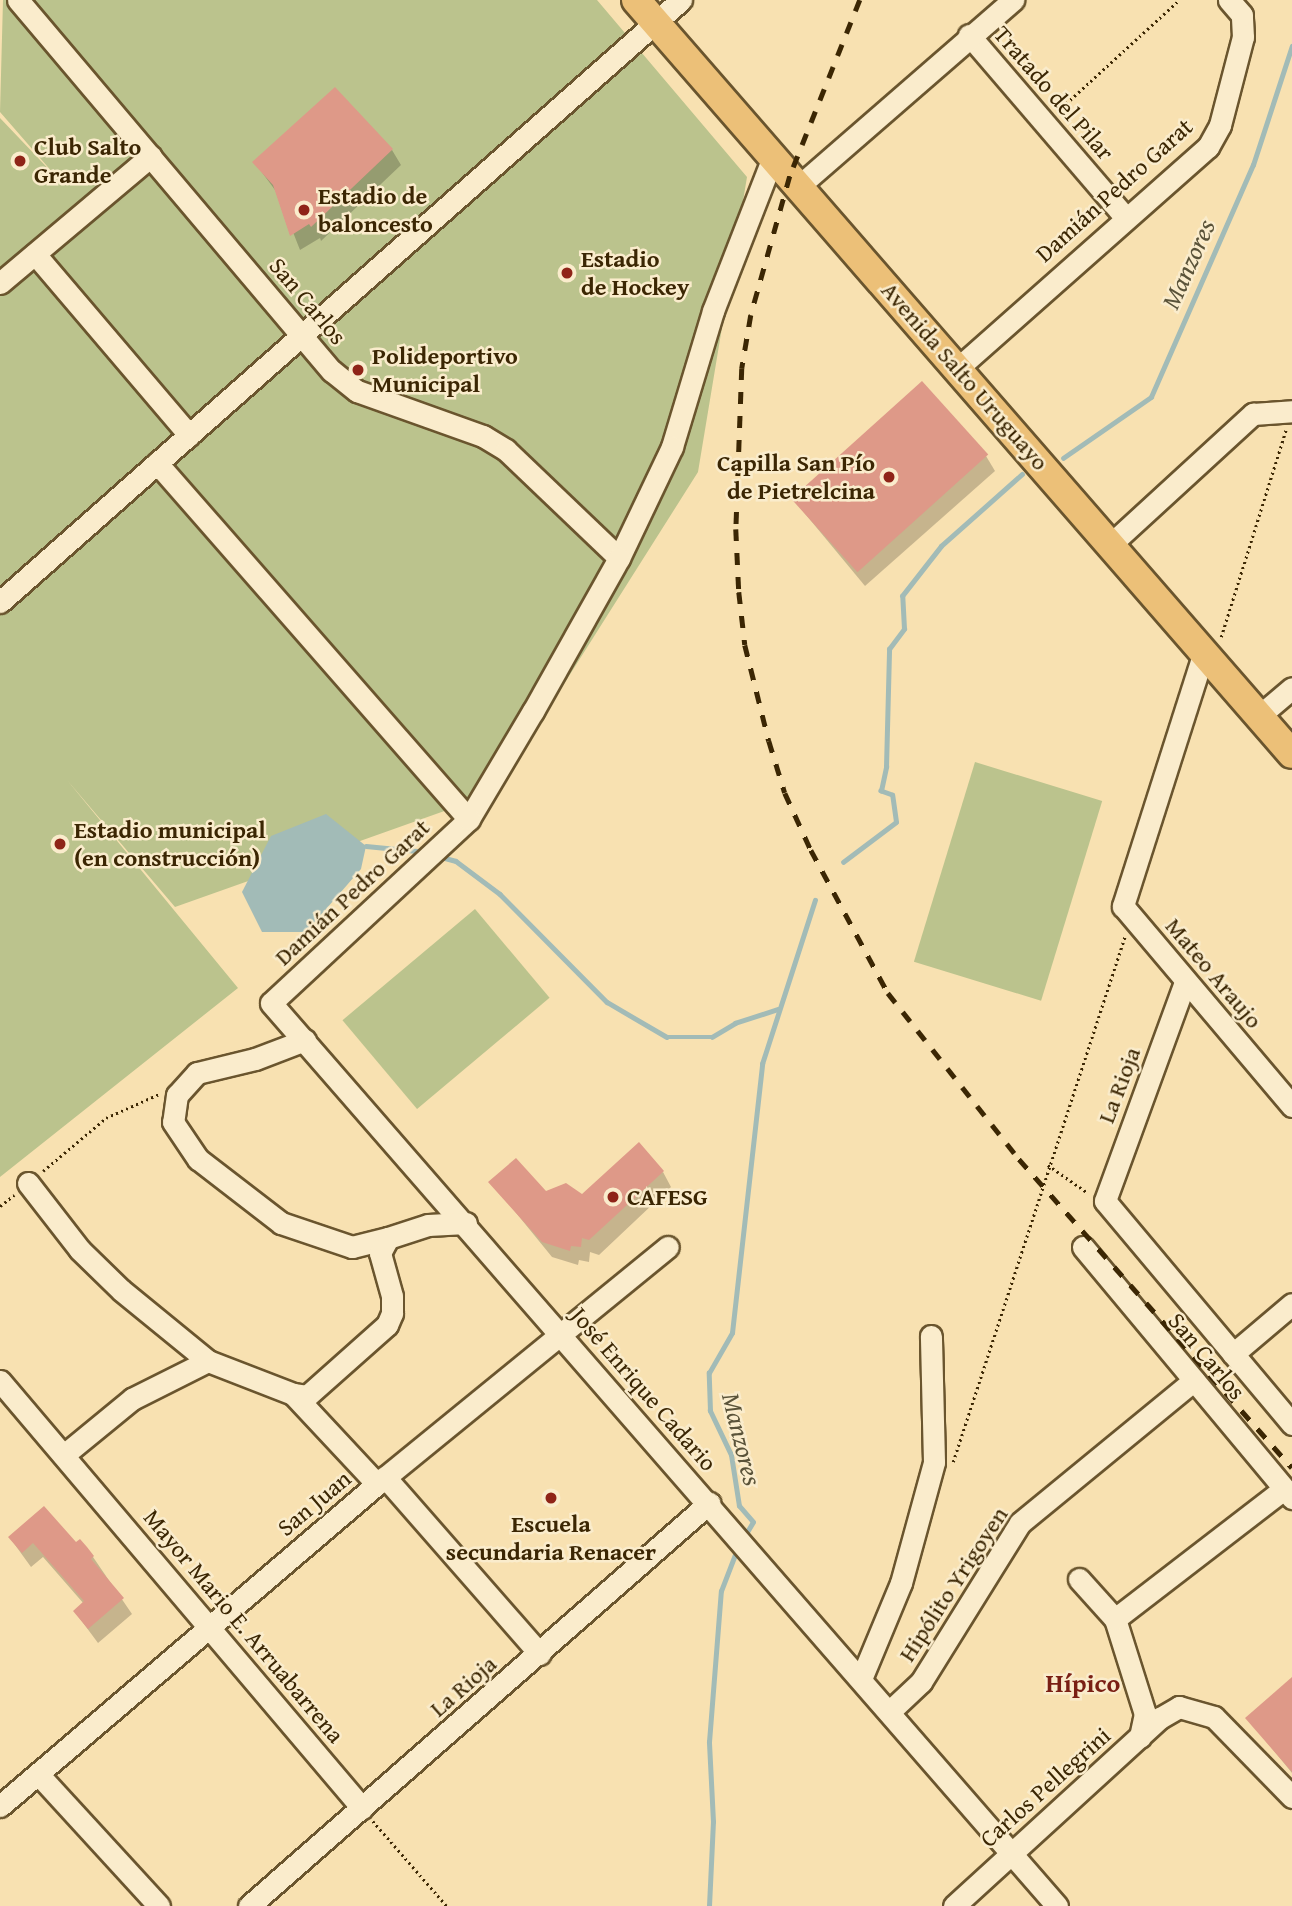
<!DOCTYPE html>
<html>
<head>
<meta charset="utf-8">
<style>
  body { margin:0 }
  #map { position:relative; width:1292px; height:1906px; overflow:hidden; background:#f8e1b1; font-family:"Gentium Book Plus",serif }
  div>[style] { position:absolute }
  .green>* { inset:0; background:#bbc38d; transform-origin:0 0 }
  .water>* { inset:0; background:#a2bbb7 }
  .shadow>* { inset:0; background:#0003 }
  .stream>* { height:4.5px; margin:-2.25px; padding:0 2.25px; transform-origin:2.25px; border-radius:2.25px; background:#a2bbb7 }
  .building>* { inset:0; background:#de9988; transform-origin:0 0 }
  .path>* { height:2.5px; margin-top:-1.25px; transform-origin:0; background:repeating-linear-gradient(90deg,#3b2603 0 2px,transparent 0 5.5px) }
  .roads { filter:drop-shadow(2px 0 #6a552e) drop-shadow(-2px 0 #6a552e) drop-shadow(0 2px #6a552e) drop-shadow(0 -2px #6a552e) }
  .minor>* { height:21px; margin:-10.5px; padding:0 10.5px; transform-origin:10.5px; border-radius:10.5px; background:#faeccc }
  .major>* { height:28px; margin:-14px; padding:0 14px; transform-origin:14px; border-radius:14px; background:#ecc078 }
  .rail>* { height:4.5px; margin-top:-2.25px; transform-origin:0; background:repeating-linear-gradient(90deg,#3b2603 0 12px,transparent 0 24px) }
  .dots>* { width:19px; height:19px; translate:-50% -50%; box-sizing:border-box; border:4px solid #faeccc; border-radius:50% }
  span { translate:-50% -50%; white-space:nowrap; text-align:center; line-height:1.15; -webkit-text-stroke:5px #faeccc; paint-order:stroke }
  .street-label { font-size:24px; color:#3b2603 }
  .poi-label { font-size:24px; color:#3b2603; font-weight:700 }
  .left { translate:0 -50%; text-align:left }
  .right { translate:-100% -50%; text-align:right }
  .water-label { font-size:26px; color:#5a5339; font-style:italic }
  .neighbourhood-label { font-size:26px; color:#7a1f14; font-weight:700 }
</style>
</head>
<body>
<div id="map">
  <div class="green">
    <div style="clip-path:polygon(3px 0,597px 0,747px 177px,698px 472px,495px 793px,175px 907px,67px 780px,238px 988px,0 1177px,0 118px,60px 181px,0 112px)"></div>
    <div style="left:975px;top:762px;width:133px;height:209px;rotate:17deg"></div>
    <div style="left:475px;top:909px;width:116px;height:173px;rotate:50deg"></div>
  </div>
  <div class="water">
    <div style="clip-path:polygon(326px 814px,366px 846px,361px 869px,306px 932px,262px 932px,242px 892px,271px 836px)"></div>
  </div>
  <div class="shadow">
    <div style="clip-path:polygon(392px 150px,401px 165px,321px 241px,320px 238px,300px 250px,278px 194px,255px 163px)"></div>
    <div style="clip-path:polygon(986px 456px,995px 471px,865px 586px,792px 498px)"></div>
    <div style="clip-path:polygon(663px 1172px,671px 1187px,599px 1255px,590px 1252px,589px 1262px,579px 1260px,578px 1265px,552px 1257px,491px 1182px,582px 1197px)"></div>
    <div style="clip-path:polygon(10px 1538px,76px 1544px,93px 1557px,132px 1614px,98px 1643px,75px 1612px,84px 1604px,43px 1557px,31px 1567px)"></div>
    <div style="clip-path:polygon(1292px 1679px,1292px 1773px,1247px 1718px)"></div>
  </div>
  <div class="stream">
    <div style="left:1063px;top:458px;width:107px;rotate:-34.7deg"></div>
    <div style="left:1151px;top:397px;width:253px;rotate:-66.3deg"></div>
    <div style="left:1253px;top:165px;width:125px;rotate:-71.9deg"></div>
    <div style="left:366px;top:846px;width:51px;rotate:5.6deg"></div>
    <div style="left:445px;top:858px;width:11px;rotate:15deg"></div>
    <div style="left:456px;top:861px;width:55px;rotate:36.9deg"></div>
    <div style="left:500px;top:894px;width:152px;rotate:45.3deg"></div>
    <div style="left:607px;top:1002px;width:69px;rotate:30.3deg"></div>
    <div style="left:667px;top:1037px;width:45px"></div>
    <div style="left:712px;top:1037px;width:27px;rotate:-31deg"></div>
    <div style="left:735px;top:1023px;width:45px;rotate:-18deg"></div>
    <div style="left:843px;top:862px;width:66px;rotate:-37deg"></div>
    <div style="left:896px;top:822px;width:27px;rotate:-98deg"></div>
    <div style="left:892px;top:795px;width:12px;rotate:-160deg"></div>
    <div style="left:881px;top:791px;width:25px;rotate:-78deg"></div>
    <div style="left:886px;top:767px;width:118px;rotate:-88.5deg"></div>
    <div style="left:889px;top:649px;width:25px;rotate:-53deg"></div>
    <div style="left:904px;top:629px;width:33px;rotate:-93deg"></div>
    <div style="left:902px;top:596px;width:63px;rotate:-52deg"></div>
    <div style="left:941px;top:546px;width:108px;rotate:-41.6deg"></div>
    <div style="left:744px;top:1537px;width:17px;rotate:-59deg"></div>
    <div style="left:753px;top:1522px;width:21px;rotate:-131deg"></div>
    <div style="left:739px;top:1506px;width:52px;rotate:-98.9deg"></div>
    <div style="left:731px;top:1455px;width:49px;rotate:-115.5deg"></div>
    <div style="left:710px;top:1411px;width:38px;rotate:-92deg"></div>
    <div style="left:709px;top:1373px;width:46px;rotate:-60.1deg"></div>
    <div style="left:732px;top:1333px;width:271px;rotate:-83.6deg"></div>
    <div style="left:762px;top:1064px;width:172px;rotate:-72.1deg"></div>
    <div style="left:709px;top:1906px;width:84px;rotate:-87.3deg"></div>
    <div style="left:713px;top:1822px;width:80px;rotate:-92.9deg"></div>
    <div style="left:709px;top:1742px;width:151px;rotate:-85.5deg"></div>
    <div style="left:721px;top:1591px;width:47px;rotate:-68.9deg"></div>
  </div>
  <div class="building">
    <div style="clip-path:polygon(335px 87px,393px 149px,311px 227px,309px 224px,290px 236px,273px 185px,252px 162px)"></div>
    <div style="left:922px;top:381px;width:99px;height:176px;rotate:48deg"></div>
    <div style="clip-path:polygon(639px 1142px,664px 1171px,589px 1240px,582px 1238px,581px 1247px,571px 1246px,570px 1251px,542px 1242px,488px 1182px,516px 1158px,546px 1191px,566px 1183px,582px 1194px)"></div>
    <div style="clip-path:polygon(44px 1506px,76px 1542px,80px 1539px,87px 1547px,94px 1556px,91px 1559px,124px 1598px,88px 1629px,73px 1611px,84px 1601px,33px 1543px,22px 1553px,8px 1537px)"></div>
    <div style="clip-path:polygon(1292px 1677px,1292px 1772px,1245px 1718px)"></div>
  </div>
  <div class="path">
    <div style="left:1058px;top:111px;width:164px;rotate:-42.5deg"></div>
    <div style="left:1221px;top:637px;width:218px;rotate:-72.6deg"></div>
    <div style="left:1048px;top:1165px;width:49px;rotate:35deg"></div>
    <div style="left:43px;top:1171px;width:82px;rotate:-40.1deg"></div>
    <div style="left:106px;top:1118px;width:58px;rotate:-24.4deg"></div>
    <div style="left:0;top:1206px;width:18px;rotate:-38deg"></div>
    <div style="left:953px;top:1462px;width:553px;rotate:-71.89deg"></div>
    <div style="left:373px;top:1821px;width:113px;rotate:49deg"></div>
  </div>
  <div class="roads">
    <div class="minor">
      <div style="left:18px;top:0;width:486px;rotate:49.8deg"></div>
      <div style="left:332px;top:371px;width:32px;rotate:39deg"></div>
      <div style="left:357px;top:391px;width:134px;rotate:19.7deg"></div>
      <div style="left:483px;top:436px;width:27px;rotate:31deg"></div>
      <div style="left:506px;top:450px;width:156px;rotate:43.7deg"></div>
      <div style="left:969px;top:35px;width:240px;rotate:49.4deg"></div>
      <div style="left:773px;top:157px;width:165px;rotate:111.3deg"></div>
      <div style="left:713px;top:311px;width:142px;rotate:106.8deg"></div>
      <div style="left:672px;top:447px;width:123px;rotate:115.5deg"></div>
      <div style="left:619px;top:558px;width:176px;rotate:119.3deg"></div>
      <div style="left:533px;top:711px;width:126px;rotate:120.7deg"></div>
      <div style="left:469px;top:819px;width:270px;rotate:137.1deg"></div>
      <div style="left:271px;top:1003px;width:1197px;rotate:48.96deg"></div>
      <div style="left:799px;top:186px;width:284px;rotate:-41deg"></div>
      <div style="left:35px;top:254px;width:238px;rotate:49.6deg"></div>
      <div style="left:0;top:283px;width:197px;rotate:-40.1deg"></div>
      <div style="left:958px;top:368px;width:334px;rotate:-41.5deg"></div>
      <div style="left:1208px;top:147px;width:25px;rotate:-61deg"></div>
      <div style="left:1220px;top:125px;width:91px;rotate:-75.4deg"></div>
      <div style="left:1243px;top:37px;width:22px;rotate:-93deg"></div>
      <div style="left:1242px;top:15px;width:20px;rotate:-131deg"></div>
      <div style="left:157px;top:463px;width:473px;rotate:48.8deg"></div>
      <div style="left:1111px;top:544px;width:193px;rotate:-42.5deg"></div>
      <div style="left:1253px;top:414px;width:39px;rotate:-4deg"></div>
      <div style="left:0;top:602px;width:909px;rotate:-41.48deg"></div>
      <div style="left:1204px;top:652px;width:267px;rotate:107.7deg"></div>
      <div style="left:1123px;top:906px;width:262px;rotate:49.8deg"></div>
      <div style="left:1259px;top:716px;width:43px;rotate:-40.3deg"></div>
      <div style="left:1185px;top:982px;width:233px;rotate:110.1deg"></div>
      <div style="left:1105px;top:1201px;width:291px;rotate:50deg"></div>
      <div style="left:305px;top:1040px;width:53px;rotate:159.2deg"></div>
      <div style="left:255px;top:1059px;width:60px;rotate:166.4deg"></div>
      <div style="left:197px;top:1073px;width:30px;rotate:132deg"></div>
      <div style="left:177px;top:1095px;width:27px;rotate:98deg"></div>
      <div style="left:173px;top:1122px;width:45px;rotate:56deg"></div>
      <div style="left:198px;top:1159px;width:105px;rotate:37.6deg"></div>
      <div style="left:281px;top:1223px;width:75px;rotate:18.7deg"></div>
      <div style="left:352px;top:1247px;width:37px;rotate:-14deg"></div>
      <div style="left:28px;top:1183px;width:85px;rotate:52.2deg"></div>
      <div style="left:80px;top:1250px;width:57px;rotate:44.3deg"></div>
      <div style="left:121px;top:1290px;width:112px;rotate:39.2deg"></div>
      <div style="left:208px;top:1361px;width:91px;rotate:21.2deg"></div>
      <div style="left:293px;top:1394px;width:123px;rotate:47deg"></div>
      <div style="left:1083px;top:1247px;width:327px;rotate:50.2deg"></div>
      <div style="left:1233px;top:1354px;width:77px;rotate:-40.3deg"></div>
      <div style="left:0;top:1381px;width:560px;rotate:49.71deg"></div>
      <div style="left:293px;top:1394px;width:14px;rotate:8deg"></div>
      <div style="left:307px;top:1396px;width:107px;rotate:-41.6deg"></div>
      <div style="left:387px;top:1325px;width:13px;rotate:-67deg"></div>
      <div style="left:392px;top:1313px;width:17px;rotate:-90deg"></div>
      <div style="left:392px;top:1296px;width:45px;rotate:-105.6deg"></div>
      <div style="left:380px;top:1253px;width:17px;rotate:-62deg"></div>
      <div style="left:388px;top:1238px;width:42px;rotate:-18deg"></div>
      <div style="left:428px;top:1225px;width:38px;rotate:-3deg"></div>
      <div style="left:65px;top:1454px;width:87px;rotate:-39.4deg"></div>
      <div style="left:132px;top:1399px;width:85px;rotate:-26.6deg"></div>
      <div style="left:385px;top:1477px;width:235px;rotate:48.8deg"></div>
      <div style="left:1079px;top:1579px;width:54px;rotate:48deg"></div>
      <div style="left:861px;top:1679px;width:104px;rotate:-67.4deg"></div>
      <div style="left:901px;top:1583px;width:125px;rotate:-74.7deg"></div>
      <div style="left:934px;top:1462px;width:126px;rotate:-91.4deg"></div>
      <div style="left:889px;top:1712px;width:44px;rotate:-43.2deg"></div>
      <div style="left:921px;top:1682px;width:187px;rotate:-58.1deg"></div>
      <div style="left:1020px;top:1523px;width:225px;rotate:-39.4deg"></div>
      <div style="left:1140px;top:1737px;width:24px;rotate:-78deg"></div>
      <div style="left:1145px;top:1714px;width:100px;rotate:-107.5deg"></div>
      <div style="left:1115px;top:1619px;width:213px;rotate:-37.6deg"></div>
      <div style="left:38px;top:1774px;width:179px;rotate:47.5deg"></div>
      <div style="left:0;top:1806px;width:496px;rotate:-40.5deg"></div>
      <div style="left:377px;top:1484px;width:375px;rotate:-39.2deg"></div>
      <div style="left:249px;top:1906px;width:612px;rotate:-41.22deg"></div>
      <div style="left:954px;top:1906px;width:279px;rotate:-42.4deg"></div>
      <div style="left:1160px;top:1718px;width:22px;rotate:-30deg"></div>
      <div style="left:1179px;top:1707px;width:36px;rotate:16deg"></div>
      <div style="left:1214px;top:1717px;width:112px;rotate:45.7deg"></div>
    </div>
    <div class="major">
      <div style="left:636px;top:0;width:999px;rotate:48.98deg"></div>
    </div>
  </div>
  <div class="rail">
    <div style="left:860px;top:0;width:189px;rotate:111.7deg"></div>
    <div style="left:790px;top:176px;width:144px;rotate:105.7deg"></div>
    <div style="left:751px;top:315px;width:54px;rotate:99.6deg"></div>
    <div style="left:742px;top:368px;width:161px;rotate:92.1deg"></div>
    <div style="left:736px;top:529px;width:63px;rotate:87.3deg"></div>
    <div style="left:739px;top:592px;width:53px;rotate:83.5deg"></div>
    <div style="left:745px;top:645px;width:99px;rotate:76deg"></div>
    <div style="left:769px;top:741px;width:54px;rotate:72.9deg"></div>
    <div style="left:785px;top:793px;width:63px;rotate:65.5deg"></div>
    <div style="left:811px;top:850px;width:162px;rotate:61.7deg"></div>
    <div style="left:888px;top:993px;width:211px;rotate:51.7deg"></div>
    <div style="left:1019px;top:1159px;width:412px;rotate:48.5deg"></div>
  </div>
  <div class="dots">
    <div style="left:20px;top:161px;background:#8f2418"></div>
    <div style="left:304px;top:210px;background:#8f2418"></div>
    <div style="left:567px;top:273px;background:#8f2418"></div>
    <div style="left:358px;top:370px;background:#8f2418"></div>
    <div style="left:889px;top:477px;background:#8f2418"></div>
    <div style="left:60px;top:844px;background:#8f2418"></div>
    <div style="left:613px;top:1197px;background:#8f2418"></div>
    <div style="left:551px;top:1498px;background:#8f2418"></div>
  </div>
  <div class="street-label">
    <span style="left:1054px;top:93px;rotate:49deg">Tratado del Pilar</span>
    <span style="left:1114px;top:190px;rotate:-42deg">Damián Pedro Garat</span>
    <span style="left:308px;top:301px;rotate:50deg">San Carlos</span>
    <span style="left:965px;top:376px;rotate:49deg">Avenida Salto Uruguayo</span>
    <span style="left:352px;top:892px;rotate:-43deg">Damián Pedro Garat</span>
    <span style="left:1214px;top:973px;rotate:50deg">Mateo Araujo</span>
    <span style="left:1119px;top:1085px;rotate:-69deg">La Rioja</span>
    <span style="left:1207px;top:1356px;rotate:50deg">San Carlos</span>
    <span style="left:644px;top:1389px;rotate:49deg">José Enrique Cadario</span>
    <span style="left:314px;top:1503px;rotate:-40deg">San Juan</span>
    <span style="left:953px;top:1584px;rotate:-57deg">Hipólito Yrigoyen</span>
    <span style="left:244px;top:1626px;rotate:50deg">Mayor Mario E. Arruabarrena</span>
    <span style="left:463px;top:1686px;rotate:-41deg">La Rioja</span>
    <span style="left:1045px;top:1787px;rotate:-42deg">Carlos Pellegrini</span>
  </div>
  <div class="poi-label">
    <span class="left" style="left:34px;top:161px">Club Salto<br>Grande</span>
    <span class="left" style="left:318px;top:210px">Estadio de<br>baloncesto</span>
    <span class="left" style="left:581px;top:273px">Estadio<br>de Hockey</span>
    <span class="left" style="left:372px;top:370px">Polideportivo<br>Municipal</span>
    <span class="right" style="left:875px;top:477px">Capilla San Pío<br>de Pietrelcina</span>
    <span class="left" style="left:74px;top:844px">Estadio municipal<br>(en construcción)</span>
    <span class="left" style="left:627px;top:1197px">CAFESG</span>
    <span style="left:551px;top:1538px">Escuela<br>secundaria Renacer</span>
  </div>
  <div class="water-label">
    <span style="left:1188px;top:264px;rotate:-66deg">Manzores</span>
    <span style="left:742px;top:1439px;rotate:76deg">Manzores</span>
  </div>
  <div class="neighbourhood-label">
    <span style="left:1083px;top:1683px">Hípico</span>
  </div>
</div>
</body>
</html>
